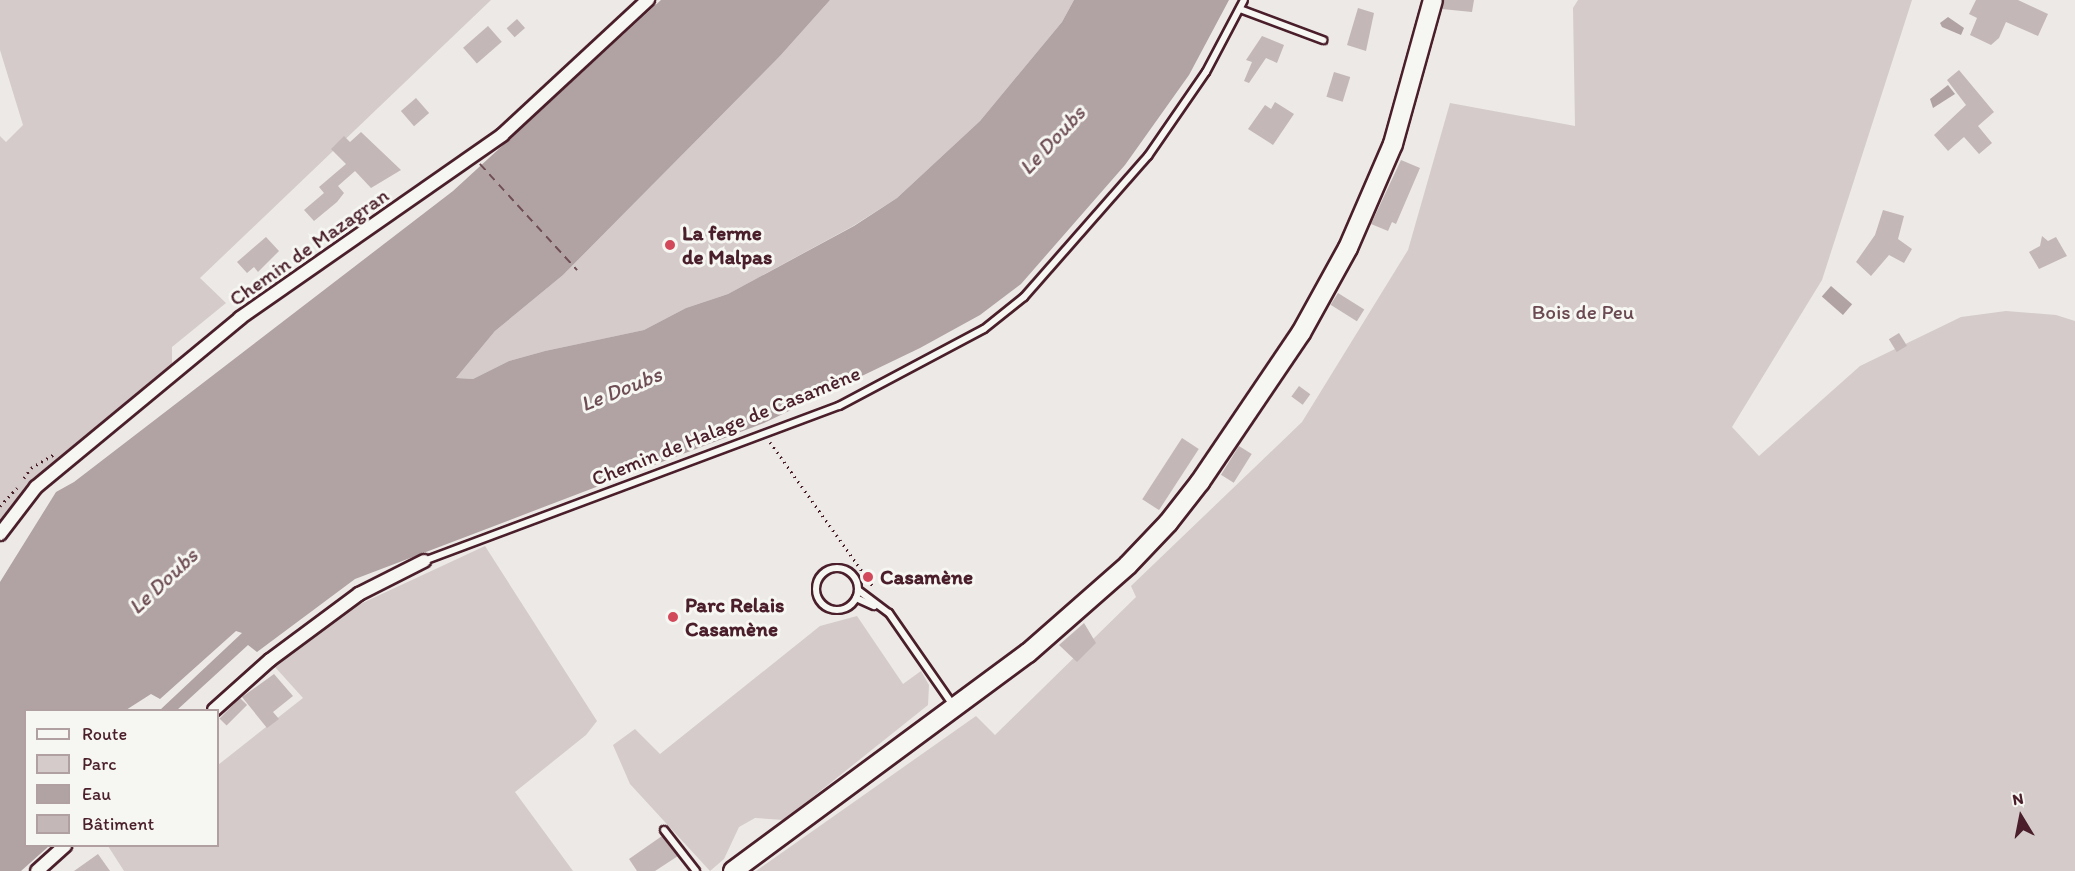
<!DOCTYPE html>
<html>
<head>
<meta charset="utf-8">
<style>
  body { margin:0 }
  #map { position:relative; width:2075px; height:871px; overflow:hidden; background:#ece9e6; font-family:Itim,sans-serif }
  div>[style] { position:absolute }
  .green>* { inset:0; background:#d4cbca }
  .water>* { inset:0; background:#b1a2a3; transform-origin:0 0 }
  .ferry>* { height:1.5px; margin-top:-0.75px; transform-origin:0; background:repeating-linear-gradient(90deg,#6e4d55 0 8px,transparent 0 14px) }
  .building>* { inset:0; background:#c4b7b7; transform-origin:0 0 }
  .path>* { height:3px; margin-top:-1.5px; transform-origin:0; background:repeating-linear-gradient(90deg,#4a1f2b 0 1.5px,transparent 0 6px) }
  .roads { filter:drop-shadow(2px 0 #4a1f2b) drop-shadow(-2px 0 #4a1f2b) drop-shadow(0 2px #4a1f2b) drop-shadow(0 -2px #4a1f2b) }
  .service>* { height:6px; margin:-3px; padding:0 3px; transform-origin:3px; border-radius:3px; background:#f6f6f2 }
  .service>.ring { margin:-3px; padding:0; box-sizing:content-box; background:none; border:6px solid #f6f6f2; border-radius:50% }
  .minor>* { height:12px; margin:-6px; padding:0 6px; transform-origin:6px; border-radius:6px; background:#f6f6f2 }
  .secondary>* { height:18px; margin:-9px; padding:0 9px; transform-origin:9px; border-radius:9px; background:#f6f6f2 }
  .dots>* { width:16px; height:16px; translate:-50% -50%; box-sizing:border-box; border:3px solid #f6f6f2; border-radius:50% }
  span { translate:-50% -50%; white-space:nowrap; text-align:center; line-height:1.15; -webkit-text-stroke:6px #f6f6f2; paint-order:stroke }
  .poi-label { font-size:21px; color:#4a1f2b; font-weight:700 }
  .left { translate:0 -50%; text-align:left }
  .street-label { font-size:21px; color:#4a1f2b }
  .park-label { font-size:21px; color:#6c4a53 }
  .water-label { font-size:22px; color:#6e4d55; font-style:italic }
  .legend { position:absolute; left:24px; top:709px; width:195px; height:138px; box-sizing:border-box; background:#f6f6f2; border:2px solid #b1a0a2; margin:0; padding:8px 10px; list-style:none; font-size:18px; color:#4a1f2b }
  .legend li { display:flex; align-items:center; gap:12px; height:30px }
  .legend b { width:30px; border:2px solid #b1a0a2 }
  .north { position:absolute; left:1991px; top:787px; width:60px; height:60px; -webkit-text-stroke:4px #f6f6f2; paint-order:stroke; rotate:350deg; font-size:16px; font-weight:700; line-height:24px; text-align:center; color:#4a1f2b }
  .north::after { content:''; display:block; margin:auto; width:21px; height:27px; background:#4a1f2b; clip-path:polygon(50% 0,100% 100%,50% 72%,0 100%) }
</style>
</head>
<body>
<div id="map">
  <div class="green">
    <div style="clip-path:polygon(0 0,491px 0,200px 278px,226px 303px,172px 347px,172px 364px,32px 480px,0 521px,0 136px,6px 142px,23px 125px,0 50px)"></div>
    <div style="clip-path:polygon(830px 0,1074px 0,1062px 22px,980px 121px,897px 198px,853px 226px,728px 294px,686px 308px,644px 330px,545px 351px,509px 361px,473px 379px,456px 378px,495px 331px,563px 275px,780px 56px)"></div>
    <div style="clip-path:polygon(1578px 0,1912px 0,1822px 280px,1732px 427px,1759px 456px,1860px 366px,1961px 317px,2006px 311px,2056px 315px,2075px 321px,2075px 871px,756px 871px,976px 716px,995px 735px,1136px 597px,1131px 586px,1302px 422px,1408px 250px,1450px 103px,1575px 126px,1573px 8px)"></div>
    <div style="clip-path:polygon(485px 546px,597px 721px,586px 735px,515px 792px,573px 871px,124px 871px,108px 846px,218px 846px,218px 765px,303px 698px,275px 667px,295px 648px,356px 606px)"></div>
    <div style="clip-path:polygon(857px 616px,903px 684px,921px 671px,929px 685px,928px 705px,784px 820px,755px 818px,739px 827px,724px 859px,710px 871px,630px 784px,613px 745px,635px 729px,660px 754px,820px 626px)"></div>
  </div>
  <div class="water">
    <div style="clip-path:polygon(661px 0,830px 0,780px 56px,563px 275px,495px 331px,456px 378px,473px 379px,509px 361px,545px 351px,644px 330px,686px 308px,728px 294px,854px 226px,897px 198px,980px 121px,1062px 22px,1074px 0,1229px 0,1189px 75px,1125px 165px,1021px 284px,980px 315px,920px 348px,764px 423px,355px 579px,257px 652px,248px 645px,177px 710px,160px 710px,242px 633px,236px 631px,160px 699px,151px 694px,126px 710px,26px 710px,26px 846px,49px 846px,21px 871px,0 871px,0 582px,56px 492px,74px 482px,453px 191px)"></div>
    <div style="clip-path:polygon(1948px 17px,1964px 28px,1961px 35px,1942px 27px,1940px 23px)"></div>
    <div style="clip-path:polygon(1948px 85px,1955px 94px,1933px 108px,1930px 99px)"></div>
    <div style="left:1831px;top:286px;width:28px;height:14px;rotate:41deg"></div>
  </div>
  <div class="ferry">
    <div style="left:480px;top:164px;width:144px;rotate:47.5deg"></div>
  </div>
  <div class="building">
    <div style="clip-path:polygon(1444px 0,1474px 0,1472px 12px,1442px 9px)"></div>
    <div style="clip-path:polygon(1976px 0,2018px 0,2048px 14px,2038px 36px,2006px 22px,1999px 38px,1991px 45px,1970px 35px,1977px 18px,1969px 14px)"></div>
    <div style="clip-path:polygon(1358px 8px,1374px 13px,1366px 51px,1347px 45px)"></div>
    <div style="left:517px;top:19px;width:12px;height:14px;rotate:48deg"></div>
    <div style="left:488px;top:26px;width:21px;height:33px;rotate:49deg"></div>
    <div style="clip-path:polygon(1262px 36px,1284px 45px,1277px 63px,1266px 58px,1249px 83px,1244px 81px,1252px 62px,1246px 60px)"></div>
    <div style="clip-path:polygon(1959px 70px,1994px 112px,1978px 126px,1992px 143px,1979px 154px,1964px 137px,1948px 151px,1934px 135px,1966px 105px,1947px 80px)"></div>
    <div style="left:1334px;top:72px;width:17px;height:26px;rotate:17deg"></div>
    <div style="left:416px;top:98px;width:20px;height:20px;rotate:49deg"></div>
    <div style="clip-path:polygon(1275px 102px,1294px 114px,1273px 145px,1248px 129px,1265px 105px,1271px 109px)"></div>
    <div style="clip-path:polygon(361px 132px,401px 170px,371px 188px,355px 171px,338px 186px,344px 193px,337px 202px,314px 221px,304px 210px,324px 193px,319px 187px,346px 164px,331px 149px,344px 136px,350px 142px)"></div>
    <div style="clip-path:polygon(1401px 160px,1420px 168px,1396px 224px,1392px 222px,1388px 231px,1371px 224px)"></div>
    <div style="clip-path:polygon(1883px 210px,1904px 216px,1898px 239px,1912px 249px,1904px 263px,1889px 255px,1871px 276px,1856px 262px,1875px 235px)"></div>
    <div style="clip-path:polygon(2042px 236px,2048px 241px,2056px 237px,2067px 256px,2039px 269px,2029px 252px,2040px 246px)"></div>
    <div style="clip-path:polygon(266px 237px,279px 251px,258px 272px,254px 267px,247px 273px,237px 262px)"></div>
    <div style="left:1338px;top:293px;width:31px;height:14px;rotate:32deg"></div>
    <div style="left:1899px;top:333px;width:15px;height:12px;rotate:58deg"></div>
    <div style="left:1299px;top:386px;width:14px;height:13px;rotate:36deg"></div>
    <div style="left:1182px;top:438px;width:20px;height:73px;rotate:33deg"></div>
    <div style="left:1239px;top:446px;width:15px;height:34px;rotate:32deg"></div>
    <div style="clip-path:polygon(1084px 623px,1096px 643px,1077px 662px,1059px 645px)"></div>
    <div style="clip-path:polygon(274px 674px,293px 696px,273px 712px,279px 719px,267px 728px,242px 697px)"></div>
    <div style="left:240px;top:698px;width:10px;height:29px;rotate:45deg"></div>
    <div style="clip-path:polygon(662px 836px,678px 856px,655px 871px,637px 871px,629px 859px)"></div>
    <div style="clip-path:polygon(98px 854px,110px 871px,74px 871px)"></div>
  </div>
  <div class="path">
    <div style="left:770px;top:442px;width:179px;rotate:54.5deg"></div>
    <div style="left:24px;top:478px;width:12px;rotate:-55deg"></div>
    <div style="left:31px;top:468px;width:26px;rotate:-31deg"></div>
    <div style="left:0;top:506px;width:25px;rotate:-47deg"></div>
  </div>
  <div class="roads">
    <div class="service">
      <div style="left:1240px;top:9px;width:89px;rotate:20.5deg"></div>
      <div style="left:424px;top:561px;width:443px;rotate:-20.5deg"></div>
      <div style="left:839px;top:406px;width:164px;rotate:-28deg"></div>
      <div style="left:984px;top:329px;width:51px;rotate:-38.7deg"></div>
      <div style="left:1024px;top:297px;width:188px;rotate:-48.7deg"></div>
      <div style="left:1148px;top:156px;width:102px;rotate:-55.4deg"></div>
      <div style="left:1206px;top:72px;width:81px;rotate:-62.2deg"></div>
      <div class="ring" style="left:816px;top:568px;width:36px;height:36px"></div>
      <div style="left:858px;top:590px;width:39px;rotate:37deg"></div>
      <div style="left:889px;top:613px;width:112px;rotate:55.2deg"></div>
      <div style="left:856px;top:598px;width:20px;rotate:24deg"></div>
      <div style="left:664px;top:830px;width:52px;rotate:52deg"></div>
    </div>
    <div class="minor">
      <div style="left:0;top:534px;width:59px;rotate:-52.5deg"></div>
      <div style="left:36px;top:487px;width:265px;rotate:-39.6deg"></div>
      <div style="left:240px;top:318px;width:320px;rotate:-34.9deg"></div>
      <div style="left:502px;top:135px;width:199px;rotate:-42.8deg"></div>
      <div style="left:214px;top:710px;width:75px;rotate:-41.8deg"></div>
      <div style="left:270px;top:660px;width:111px;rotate:-36.6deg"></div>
      <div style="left:359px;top:594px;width:73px;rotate:-26.9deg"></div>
      <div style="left:37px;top:871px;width:38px;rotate:-42deg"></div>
    </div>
    <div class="secondary">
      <div style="left:733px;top:871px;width:367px;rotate:-36.5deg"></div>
      <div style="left:1028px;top:653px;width:133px;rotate:-41.3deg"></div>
      <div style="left:1128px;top:565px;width:58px;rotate:-46.4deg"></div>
      <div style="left:1168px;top:523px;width:52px;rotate:-52deg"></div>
      <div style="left:1200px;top:482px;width:180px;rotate:-55.9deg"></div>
      <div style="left:1301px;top:333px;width:97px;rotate:-61.1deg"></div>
      <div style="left:1348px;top:248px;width:113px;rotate:-66.6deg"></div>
      <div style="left:1393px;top:144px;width:149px;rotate:-74.5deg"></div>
    </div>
  </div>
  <div class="dots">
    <div style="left:670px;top:245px;background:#d1495b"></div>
    <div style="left:868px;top:577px;background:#d1495b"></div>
    <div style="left:673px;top:617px;background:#d1495b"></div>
  </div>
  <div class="poi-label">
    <span class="left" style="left:682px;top:245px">La ferme<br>de Malpas</span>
    <span class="left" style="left:880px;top:577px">Casamène</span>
    <span class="left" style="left:685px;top:617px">Parc Relais<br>Casamène</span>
  </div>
  <div class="street-label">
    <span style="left:309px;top:247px;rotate:-35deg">Chemin de Mazagran</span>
    <span style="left:726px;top:426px;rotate:-22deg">Chemin de Halage de Casamène</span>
  </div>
  <div class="park-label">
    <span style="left:1583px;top:312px">Bois de Peu</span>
  </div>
  <div class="water-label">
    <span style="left:1052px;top:140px;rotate:-47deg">Le Doubs</span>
    <span style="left:621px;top:389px;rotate:-22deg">Le Doubs</span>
    <span style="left:163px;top:581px;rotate:-43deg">Le Doubs</span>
  </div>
  <ul class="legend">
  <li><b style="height:8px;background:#f6f6f2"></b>Route</li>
  <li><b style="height:16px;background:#d4cbca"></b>Parc</li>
  <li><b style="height:16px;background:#b1a2a3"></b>Eau</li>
  <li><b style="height:16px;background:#c4b7b7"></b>Bâtiment</li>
  </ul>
  <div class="north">N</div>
</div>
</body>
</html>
